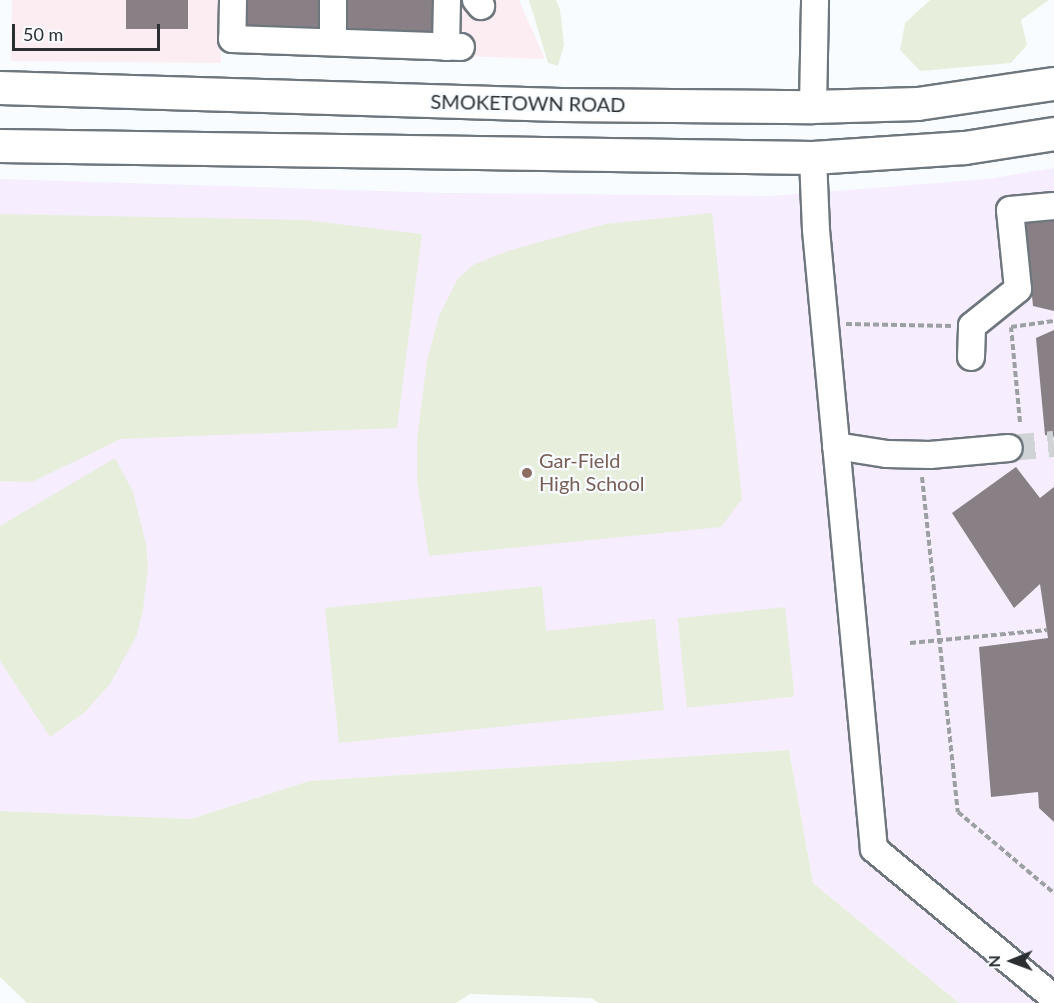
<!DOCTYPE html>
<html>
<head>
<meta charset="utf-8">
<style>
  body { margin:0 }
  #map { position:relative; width:1054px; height:1003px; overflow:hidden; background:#f8fcff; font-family:Lato,sans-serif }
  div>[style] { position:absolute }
  .commercial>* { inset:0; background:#fcedf2 }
  .education>* { inset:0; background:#f6edfe }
  .green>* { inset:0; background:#e7efdc; transform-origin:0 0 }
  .building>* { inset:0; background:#898086; transform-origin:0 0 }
  .minor-tunnel>* { height:26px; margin-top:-13px; transform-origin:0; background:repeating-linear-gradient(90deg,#cfd3d6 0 26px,transparent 0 39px) }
  .path>* { height:4px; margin-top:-2px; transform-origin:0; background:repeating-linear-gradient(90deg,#9ca0a3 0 6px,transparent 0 9px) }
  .roads { filter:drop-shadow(2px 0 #6f777e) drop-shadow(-2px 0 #6f777e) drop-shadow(0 2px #6f777e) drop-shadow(0 -2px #6f777e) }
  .minor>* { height:26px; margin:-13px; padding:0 13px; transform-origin:13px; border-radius:13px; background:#fff }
  .major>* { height:32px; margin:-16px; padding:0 16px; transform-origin:16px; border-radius:16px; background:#fff }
  .dots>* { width:16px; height:16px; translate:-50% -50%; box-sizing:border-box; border:3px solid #f8fcff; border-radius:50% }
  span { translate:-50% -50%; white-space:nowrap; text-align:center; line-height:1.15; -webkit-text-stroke:4.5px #f8fcff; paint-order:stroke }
  .street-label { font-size:20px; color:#2b2f32 }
  .education-label { font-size:20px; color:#785e54 }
  .left { translate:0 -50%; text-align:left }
  .north { position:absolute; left:982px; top:931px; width:60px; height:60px; -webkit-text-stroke:4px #f8fcff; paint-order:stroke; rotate:269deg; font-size:16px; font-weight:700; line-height:24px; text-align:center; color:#2b2f32 }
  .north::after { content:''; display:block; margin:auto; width:21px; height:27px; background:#2b2f32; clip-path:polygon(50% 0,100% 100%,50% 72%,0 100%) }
  .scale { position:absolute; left:12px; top:24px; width:148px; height:27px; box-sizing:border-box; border:3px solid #2b2f32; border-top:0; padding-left:8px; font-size:18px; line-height:21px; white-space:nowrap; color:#2b2f32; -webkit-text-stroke:4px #f8fcff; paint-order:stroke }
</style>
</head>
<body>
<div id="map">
  <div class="commercial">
    <div style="clip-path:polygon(12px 0,519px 0,545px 59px,221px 48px,221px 63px,11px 61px)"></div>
  </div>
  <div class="education">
    <div style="clip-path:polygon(1054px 168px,1054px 1003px,959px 1003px,813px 883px,789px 750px,309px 781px,191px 819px,0 811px,0 179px,445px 193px,771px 196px,988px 179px)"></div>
  </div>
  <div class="green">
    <div style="clip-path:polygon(529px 0,556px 0,560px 9px,564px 45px,558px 66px,548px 63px)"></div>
    <div style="clip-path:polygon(930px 0,1049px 0,1021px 20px,1027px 45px,1011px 63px,920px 71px,900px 50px,905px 23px)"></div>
    <div style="clip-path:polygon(712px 213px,742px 499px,721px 527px,429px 556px,417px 480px,417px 440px,427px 361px,439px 316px,457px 280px,473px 265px,508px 251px,605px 224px)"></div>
    <div style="clip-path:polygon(0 214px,304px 220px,422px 234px,397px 428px,121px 439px,32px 482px,0 481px)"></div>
    <div style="clip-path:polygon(115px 458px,133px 492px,146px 544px,148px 567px,143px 610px,137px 635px,110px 684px,84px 713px,50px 737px,0 661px,0 526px)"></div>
    <div style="clip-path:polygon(542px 586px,546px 631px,655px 619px,664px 710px,339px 743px,325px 608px)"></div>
    <div style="left:785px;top:607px;width:90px;height:108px;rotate:84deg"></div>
    <div style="clip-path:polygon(789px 750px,813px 883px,959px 1003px,599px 1003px,591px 998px,470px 994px,456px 1003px,27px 1003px,0 977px,0 811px,191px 819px,309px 781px)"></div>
  </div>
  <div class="building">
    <div style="left:126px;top:0;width:62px;height:29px"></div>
    <div style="left:241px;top:0;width:79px;height:27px"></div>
    <div style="left:347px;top:0;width:91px;height:32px"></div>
    <div style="clip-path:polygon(1054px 215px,1054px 311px,1033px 306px,1024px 219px)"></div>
    <div style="clip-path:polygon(1054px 330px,1054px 437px,1045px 435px,1036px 338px)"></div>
    <div style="clip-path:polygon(1016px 467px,1040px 498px,1054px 487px,1054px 822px,1039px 808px,1038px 792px,991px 797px,979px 647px,1048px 638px,1040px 584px,1014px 608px,952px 513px)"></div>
  </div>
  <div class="minor-tunnel">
    <div style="left:1009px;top:448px;width:45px;rotate:-5.1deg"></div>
  </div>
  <div class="path">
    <div style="left:846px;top:324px;width:106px;rotate:1.1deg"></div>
    <div style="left:1020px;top:422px;width:95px;rotate:-95.4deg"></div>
    <div style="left:1011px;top:327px;width:43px;rotate:-7.9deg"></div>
    <div style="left:922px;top:477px;width:337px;rotate:83.9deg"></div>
    <div style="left:958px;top:812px;width:126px;rotate:40.2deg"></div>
    <div style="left:910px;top:643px;width:138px;rotate:-5.4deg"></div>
  </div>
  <div class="roads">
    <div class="minor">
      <div style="left:233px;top:0;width:39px;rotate:91deg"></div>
      <div style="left:232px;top:39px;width:229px;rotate:2deg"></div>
      <div style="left:333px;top:0;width:42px;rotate:90deg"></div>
      <div style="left:476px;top:0;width:8px;rotate:50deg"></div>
      <div style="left:446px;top:47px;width:47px;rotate:-88.8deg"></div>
      <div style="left:813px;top:107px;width:107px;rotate:-88.9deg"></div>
      <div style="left:813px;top:158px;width:72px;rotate:87.6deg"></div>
      <div style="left:816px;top:230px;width:622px;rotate:84.65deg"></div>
      <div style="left:874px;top:849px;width:234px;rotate:39.6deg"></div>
      <div style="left:971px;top:357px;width:31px;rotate:-88deg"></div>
      <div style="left:972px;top:326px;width:59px;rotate:-38.8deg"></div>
      <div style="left:1018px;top:289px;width:79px;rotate:-95.8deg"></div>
      <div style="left:1010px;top:210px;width:44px;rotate:-5.2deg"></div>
      <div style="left:836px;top:446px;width:52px;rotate:8.9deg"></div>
      <div style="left:887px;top:454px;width:43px;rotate:1.3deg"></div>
      <div style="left:930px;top:455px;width:79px;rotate:-5.1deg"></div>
    </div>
    <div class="major">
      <div style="left:0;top:88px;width:561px;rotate:1.74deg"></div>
      <div style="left:561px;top:105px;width:252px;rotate:0.5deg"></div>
      <div style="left:813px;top:107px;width:105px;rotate:-1.6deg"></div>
      <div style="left:918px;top:104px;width:137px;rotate:-8.4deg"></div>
      <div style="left:0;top:146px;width:813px;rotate:0.85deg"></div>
      <div style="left:813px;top:158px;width:152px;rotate:-3.8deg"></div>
      <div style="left:965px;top:148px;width:90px;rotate:-8.9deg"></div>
    </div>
  </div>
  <div class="dots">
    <div style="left:527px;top:473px;background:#8d6e63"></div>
  </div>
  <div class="street-label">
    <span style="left:528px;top:103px;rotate:1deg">SMOKETOWN ROAD</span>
  </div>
  <div class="education-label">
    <span class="left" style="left:539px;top:472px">Gar-Field<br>High School</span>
  </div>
  <div class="north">N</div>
  <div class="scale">50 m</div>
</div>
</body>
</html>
